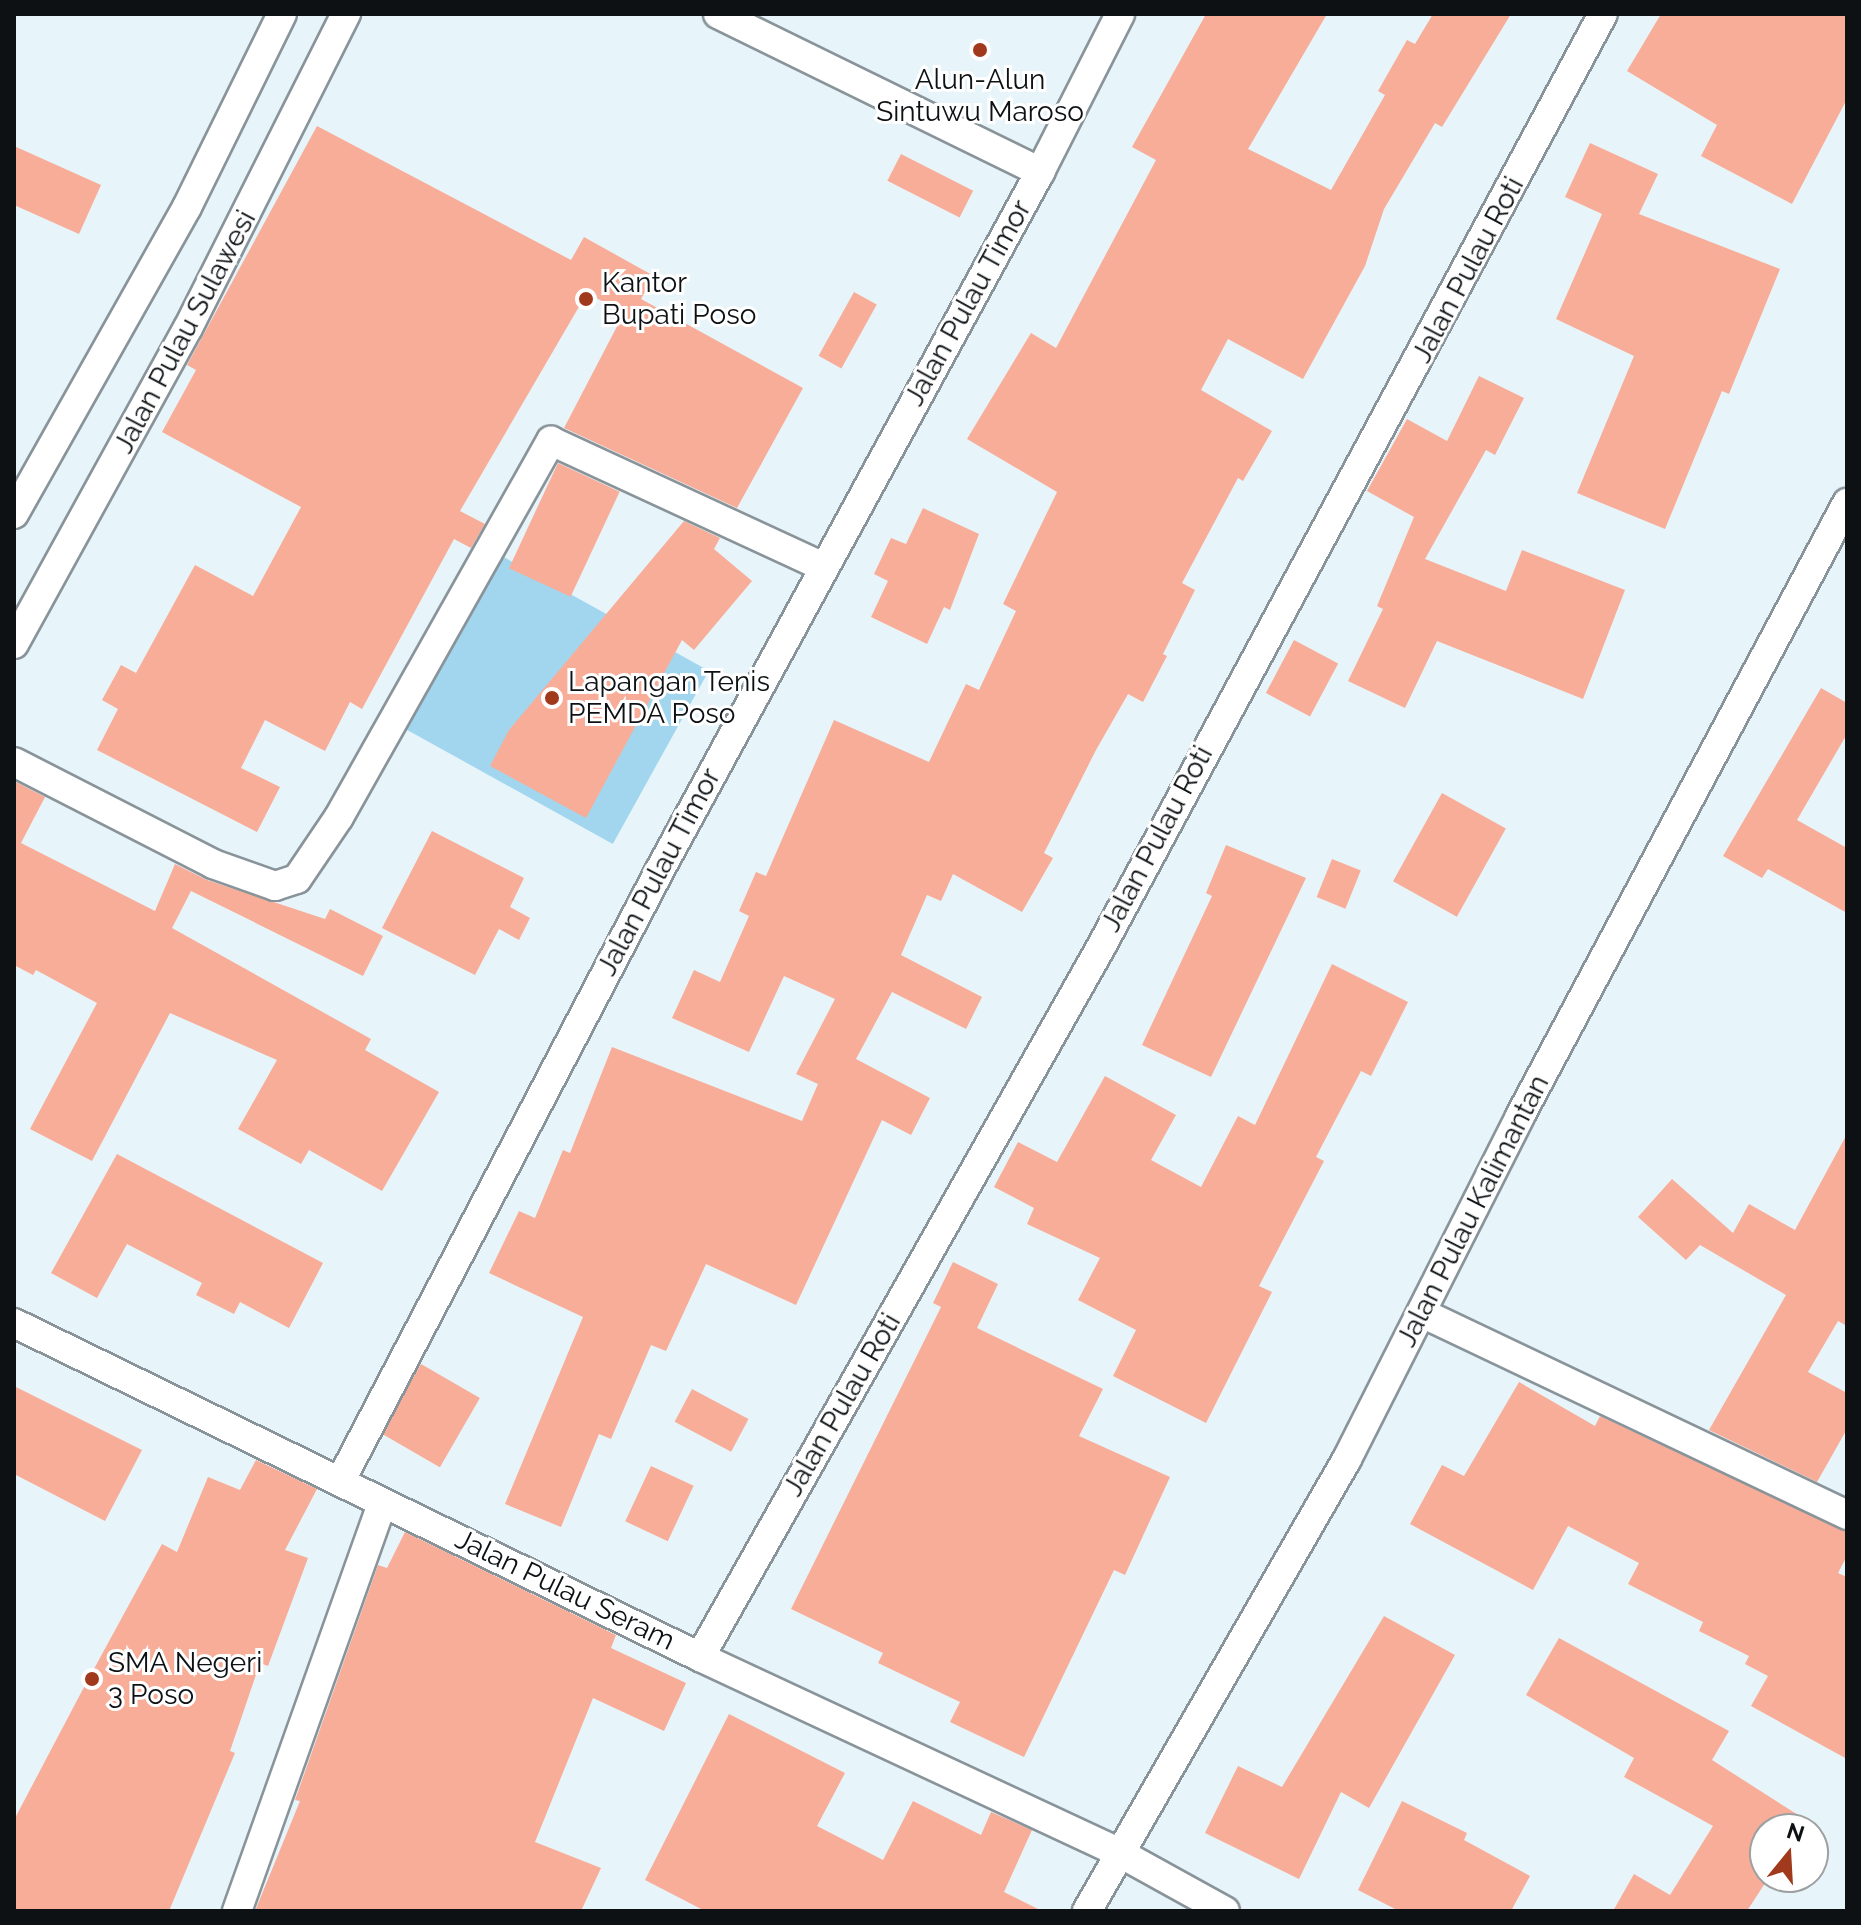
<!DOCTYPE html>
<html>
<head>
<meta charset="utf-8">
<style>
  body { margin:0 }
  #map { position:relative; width:1861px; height:1925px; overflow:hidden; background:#e7f4fa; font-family:Raleway,sans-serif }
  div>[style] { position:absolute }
  .green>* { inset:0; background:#a2d6ee; transform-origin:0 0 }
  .building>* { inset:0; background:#f8ad98; transform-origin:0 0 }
  .roads { filter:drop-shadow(2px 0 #89949a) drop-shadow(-2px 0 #89949a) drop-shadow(0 2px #89949a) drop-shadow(0 -2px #89949a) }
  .minor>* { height:28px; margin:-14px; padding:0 14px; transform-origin:14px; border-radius:14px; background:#fff }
  .dots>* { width:22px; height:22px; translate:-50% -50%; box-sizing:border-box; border:4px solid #fff; border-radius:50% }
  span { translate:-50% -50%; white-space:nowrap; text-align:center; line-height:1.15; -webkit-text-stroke:6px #fff; paint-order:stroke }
  .poi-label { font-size:28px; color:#0d1113 }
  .left { translate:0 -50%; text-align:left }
  .street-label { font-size:28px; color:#0d1113 }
  .frame { position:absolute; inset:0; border:16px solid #0d1113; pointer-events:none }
  .north { position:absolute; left:1749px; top:1813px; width:80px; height:80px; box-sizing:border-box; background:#fff; border:2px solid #9ea0a1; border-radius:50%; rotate:18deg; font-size:22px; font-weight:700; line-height:32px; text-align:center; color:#0d1113 }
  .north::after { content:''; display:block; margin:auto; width:28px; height:36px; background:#a1391d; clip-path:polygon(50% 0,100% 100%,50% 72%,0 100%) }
</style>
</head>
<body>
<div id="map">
  <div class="green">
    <div style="left:491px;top:550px;width:249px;height:198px;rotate:29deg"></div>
  </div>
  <div class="building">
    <div style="clip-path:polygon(1206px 14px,1327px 14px,1248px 149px,1331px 190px,1385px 95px,1378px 91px,1407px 40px,1415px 44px,1433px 14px,1511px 14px,1442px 127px,1435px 123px,1384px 209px,1365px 266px,1303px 379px,1228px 339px,1201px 390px,1272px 431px,1243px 481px,1238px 478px,1182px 583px,1195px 590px,1163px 654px,1167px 656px,1143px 702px,1128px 694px,1096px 750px,1044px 853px,1053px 858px,1022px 912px,953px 874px,941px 901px,927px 895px,901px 955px,982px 997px,966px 1029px,892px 992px,856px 1059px,930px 1098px,911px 1135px,882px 1120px,796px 1305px,706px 1264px,666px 1351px,651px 1345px,611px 1439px,599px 1434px,561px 1527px,505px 1504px,583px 1317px,489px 1273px,519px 1211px,535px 1218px,563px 1150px,570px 1153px,612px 1047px,802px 1121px,818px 1084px,796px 1074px,835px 999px,784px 976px,749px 1052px,672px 1018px,694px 970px,720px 982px,749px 916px,739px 911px,756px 872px,766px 876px,834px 720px,929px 762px,966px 684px,979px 690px,1016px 611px,1003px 604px,1057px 492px,967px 439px,1031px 333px,1056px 348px,1156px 160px,1132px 147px)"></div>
    <div style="clip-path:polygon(1661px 14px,1847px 14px,1847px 99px,1792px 204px,1701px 156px,1717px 125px,1627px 71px)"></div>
    <div style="clip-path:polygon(317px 126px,571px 260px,584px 237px,654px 276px,641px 299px,803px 388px,737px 508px,564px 428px,624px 313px,587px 293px,460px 511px,485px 524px,471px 548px,454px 539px,362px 709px,350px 702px,325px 751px,265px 720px,241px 768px,280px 787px,257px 832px,97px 750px,118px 709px,102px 700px,121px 665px,136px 673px,195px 565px,253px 596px,301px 507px,162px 432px,196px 370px,187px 365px)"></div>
    <div style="clip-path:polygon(1590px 143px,1658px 174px,1639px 214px,1780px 269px,1729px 394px,1722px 391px,1665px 529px,1577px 493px,1634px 356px,1556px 319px,1602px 214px,1565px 197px)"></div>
    <div style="clip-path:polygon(14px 146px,101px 185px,79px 234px,14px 205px)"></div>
    <div style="left:901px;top:154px;width:81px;height:30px;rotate:27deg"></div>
    <div style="left:854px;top:292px;width:26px;height:73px;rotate:29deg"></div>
    <div style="clip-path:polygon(1479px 376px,1524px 398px,1495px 455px,1486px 450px,1425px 559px,1506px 591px,1522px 550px,1625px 590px,1583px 699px,1437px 641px,1405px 708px,1348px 681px,1383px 609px,1377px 606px,1414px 517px,1367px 491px,1407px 419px,1447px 441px)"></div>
    <div style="left:558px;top:463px;width:68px;height:116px;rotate:25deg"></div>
    <div style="clip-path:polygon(923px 508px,979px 534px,950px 610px,944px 607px,927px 644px,871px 617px,888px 581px,874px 574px,891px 538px,906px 544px)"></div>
    <div style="clip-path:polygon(684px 521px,720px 538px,714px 549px,752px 581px,694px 650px,682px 640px,586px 818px,490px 766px,509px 730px)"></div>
    <div style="left:1294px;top:640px;width:50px;height:60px;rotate:28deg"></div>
    <div style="clip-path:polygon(1821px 688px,1847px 703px,1847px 734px,1797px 820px,1847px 848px,1847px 913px,1768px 869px,1762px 878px,1723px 856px)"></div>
    <div style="clip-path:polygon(14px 781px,45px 797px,21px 843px,155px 911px,175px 864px,207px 880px,325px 919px,330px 909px,383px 936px,363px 976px,191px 891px,172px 928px,371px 1039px,365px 1050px,439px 1092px,382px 1191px,309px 1150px,301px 1164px,238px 1129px,277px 1060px,170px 1013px,92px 1161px,30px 1129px,97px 1003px,36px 970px,33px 975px,14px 965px)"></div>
    <div style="left:1442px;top:793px;width:73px;height:101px;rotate:29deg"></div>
    <div style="clip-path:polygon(432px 831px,524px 878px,510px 907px,530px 918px,519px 940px,499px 929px,475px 975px,382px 928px)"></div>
    <div style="clip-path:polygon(1226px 845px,1306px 878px,1211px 1077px,1142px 1045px,1212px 896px,1206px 893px)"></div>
    <div style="left:1332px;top:859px;width:31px;height:41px;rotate:22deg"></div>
    <div style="clip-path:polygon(1332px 964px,1408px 1002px,1371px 1076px,1361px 1071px,1316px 1157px,1324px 1161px,1259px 1286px,1272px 1292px,1206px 1423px,1113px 1376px,1136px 1330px,1078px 1300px,1100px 1258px,1027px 1224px,1034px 1208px,994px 1187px,1018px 1142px,1057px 1162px,1105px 1076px,1176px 1115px,1151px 1160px,1201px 1187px,1238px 1116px,1255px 1125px)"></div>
    <div style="clip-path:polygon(1847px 1134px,1847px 1326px,1838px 1321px,1808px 1372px,1847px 1393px,1847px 1429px,1817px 1482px,1709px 1430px,1786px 1295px,1700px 1245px,1686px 1260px,1638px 1217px,1672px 1179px,1733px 1233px,1749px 1204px,1795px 1230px)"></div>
    <div style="clip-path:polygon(117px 1154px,323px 1263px,289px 1328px,240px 1302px,234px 1314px,196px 1295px,202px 1283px,127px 1244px,97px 1298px,51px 1273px)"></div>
    <div style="clip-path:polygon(953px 1262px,998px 1284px,977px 1328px,1103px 1389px,1079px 1436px,1170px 1477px,1125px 1575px,1114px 1570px,1024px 1757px,950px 1722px,960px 1702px,878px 1663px,883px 1653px,791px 1609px,941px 1307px,933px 1303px)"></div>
    <div style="left:421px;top:1364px;width:68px;height:80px;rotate:30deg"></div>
    <div style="clip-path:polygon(1519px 1382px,1595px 1426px,1600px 1416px,1847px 1532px,1847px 1556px,1838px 1573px,1847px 1577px,1847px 1759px,1751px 1706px,1768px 1676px,1745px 1664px,1749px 1656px,1699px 1631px,1703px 1622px,1628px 1584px,1639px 1563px,1568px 1526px,1533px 1590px,1410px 1524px,1442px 1465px,1464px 1476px)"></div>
    <div style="clip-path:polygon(14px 1386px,142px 1450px,105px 1521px,14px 1474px)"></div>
    <div style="left:692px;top:1389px;width:64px;height:37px;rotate:28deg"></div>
    <div style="clip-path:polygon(256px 1460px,317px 1489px,285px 1550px,308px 1558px,268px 1666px,260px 1663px,230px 1751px,235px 1753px,169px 1911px,14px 1911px,14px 1820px,83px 1689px,162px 1544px,177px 1552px,208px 1477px,240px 1490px)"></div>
    <div style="left:651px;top:1466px;width:47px;height:61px;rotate:25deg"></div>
    <div style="clip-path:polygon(405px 1532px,616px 1635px,611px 1648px,686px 1683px,664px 1731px,593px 1698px,535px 1842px,601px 1868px,581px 1911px,255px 1911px,300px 1801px,295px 1800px,378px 1565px,387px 1568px)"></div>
    <div style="clip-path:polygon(1384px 1616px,1455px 1655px,1369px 1808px,1341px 1792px,1299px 1879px,1205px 1833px,1238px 1766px,1282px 1787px)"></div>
    <div style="clip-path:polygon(1559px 1638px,1729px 1731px,1712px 1760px,1806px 1820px,1800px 1829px,1765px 1829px,1765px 1877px,1769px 1877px,1747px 1911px,1613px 1911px,1634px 1874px,1670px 1895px,1713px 1826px,1624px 1777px,1634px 1758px,1526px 1695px)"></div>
    <div style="clip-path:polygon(729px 1714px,845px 1773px,817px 1826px,883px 1860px,913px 1801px,981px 1835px,991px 1812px,1032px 1830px,1004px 1892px,1042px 1911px,705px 1911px,645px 1880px)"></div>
    <div style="clip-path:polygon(1402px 1801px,1467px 1833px,1464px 1840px,1530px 1876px,1511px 1911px,1399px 1911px,1358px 1890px)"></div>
  </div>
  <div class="roads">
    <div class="minor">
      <div style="left:718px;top:14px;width:359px;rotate:26.1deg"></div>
      <div style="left:14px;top:514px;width:352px;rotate:-60.6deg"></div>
      <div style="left:187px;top:207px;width:215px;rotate:-63.8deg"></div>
      <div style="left:14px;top:644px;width:361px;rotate:-61.2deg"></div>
      <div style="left:188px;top:328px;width:352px;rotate:-63.3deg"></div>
      <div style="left:14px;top:762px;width:224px;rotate:27.1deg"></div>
      <div style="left:213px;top:864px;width:66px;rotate:19.5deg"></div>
      <div style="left:275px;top:886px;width:23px;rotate:-18deg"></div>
      <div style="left:297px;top:879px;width:75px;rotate:-55.9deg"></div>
      <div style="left:339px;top:817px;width:432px;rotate:-60.6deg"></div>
      <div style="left:551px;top:441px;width:298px;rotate:24.8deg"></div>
      <div style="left:1422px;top:1313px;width:471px;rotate:25.4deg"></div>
      <div style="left:14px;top:1323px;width:763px;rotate:25.96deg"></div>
      <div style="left:700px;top:1657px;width:461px;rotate:25deg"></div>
      <div style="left:1118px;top:1852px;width:122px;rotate:28.9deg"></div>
      <div style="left:341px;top:1480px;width:693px;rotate:-62.4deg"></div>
      <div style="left:662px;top:866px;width:790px;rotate:-61.42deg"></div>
      <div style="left:1040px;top:172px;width:177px;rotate:-63.1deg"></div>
      <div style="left:700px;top:1657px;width:815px;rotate:-60.54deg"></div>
      <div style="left:1101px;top:947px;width:1059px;rotate:-61.72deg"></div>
      <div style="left:237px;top:1911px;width:433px;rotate:-70.4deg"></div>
      <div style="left:1087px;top:1911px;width:521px;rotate:-60.09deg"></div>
      <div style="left:1347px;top:1459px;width:384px;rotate:-63.2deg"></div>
      <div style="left:1520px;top:1116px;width:695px;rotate:-61.92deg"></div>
    </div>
  </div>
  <div class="dots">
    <div style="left:980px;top:50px;background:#a1391d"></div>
    <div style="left:586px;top:299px;background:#a1391d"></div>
    <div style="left:552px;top:698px;background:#a1391d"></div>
    <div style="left:92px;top:1679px;background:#a1391d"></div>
  </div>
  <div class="poi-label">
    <span style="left:980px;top:96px">Alun-Alun<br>Sintuwu Maroso</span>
    <span class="left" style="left:602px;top:299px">Kantor<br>Bupati Poso</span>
    <span class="left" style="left:568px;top:698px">Lapangan Tenis<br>PEMDA Poso</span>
    <span class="left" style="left:108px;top:1679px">SMA Negeri<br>3 Poso</span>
  </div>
  <div class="street-label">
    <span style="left:1468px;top:270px;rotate:-62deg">Jalan Pulau Roti</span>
    <span style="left:968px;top:303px;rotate:-61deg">Jalan Pulau Timor</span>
    <span style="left:185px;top:332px;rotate:-62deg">Jalan Pulau Sulawesi</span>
    <span style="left:1157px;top:839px;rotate:-62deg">Jalan Pulau Roti</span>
    <span style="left:659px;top:872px;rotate:-62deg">Jalan Pulau Timor</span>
    <span style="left:1473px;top:1211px;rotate:-63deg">Jalan Pulau Kalimantan</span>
    <span style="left:842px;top:1405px;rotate:-60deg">Jalan Pulau Roti</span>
    <span style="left:565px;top:1590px;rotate:26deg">Jalan Pulau Seram</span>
  </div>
  <div class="frame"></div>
  <div class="north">N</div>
</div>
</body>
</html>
